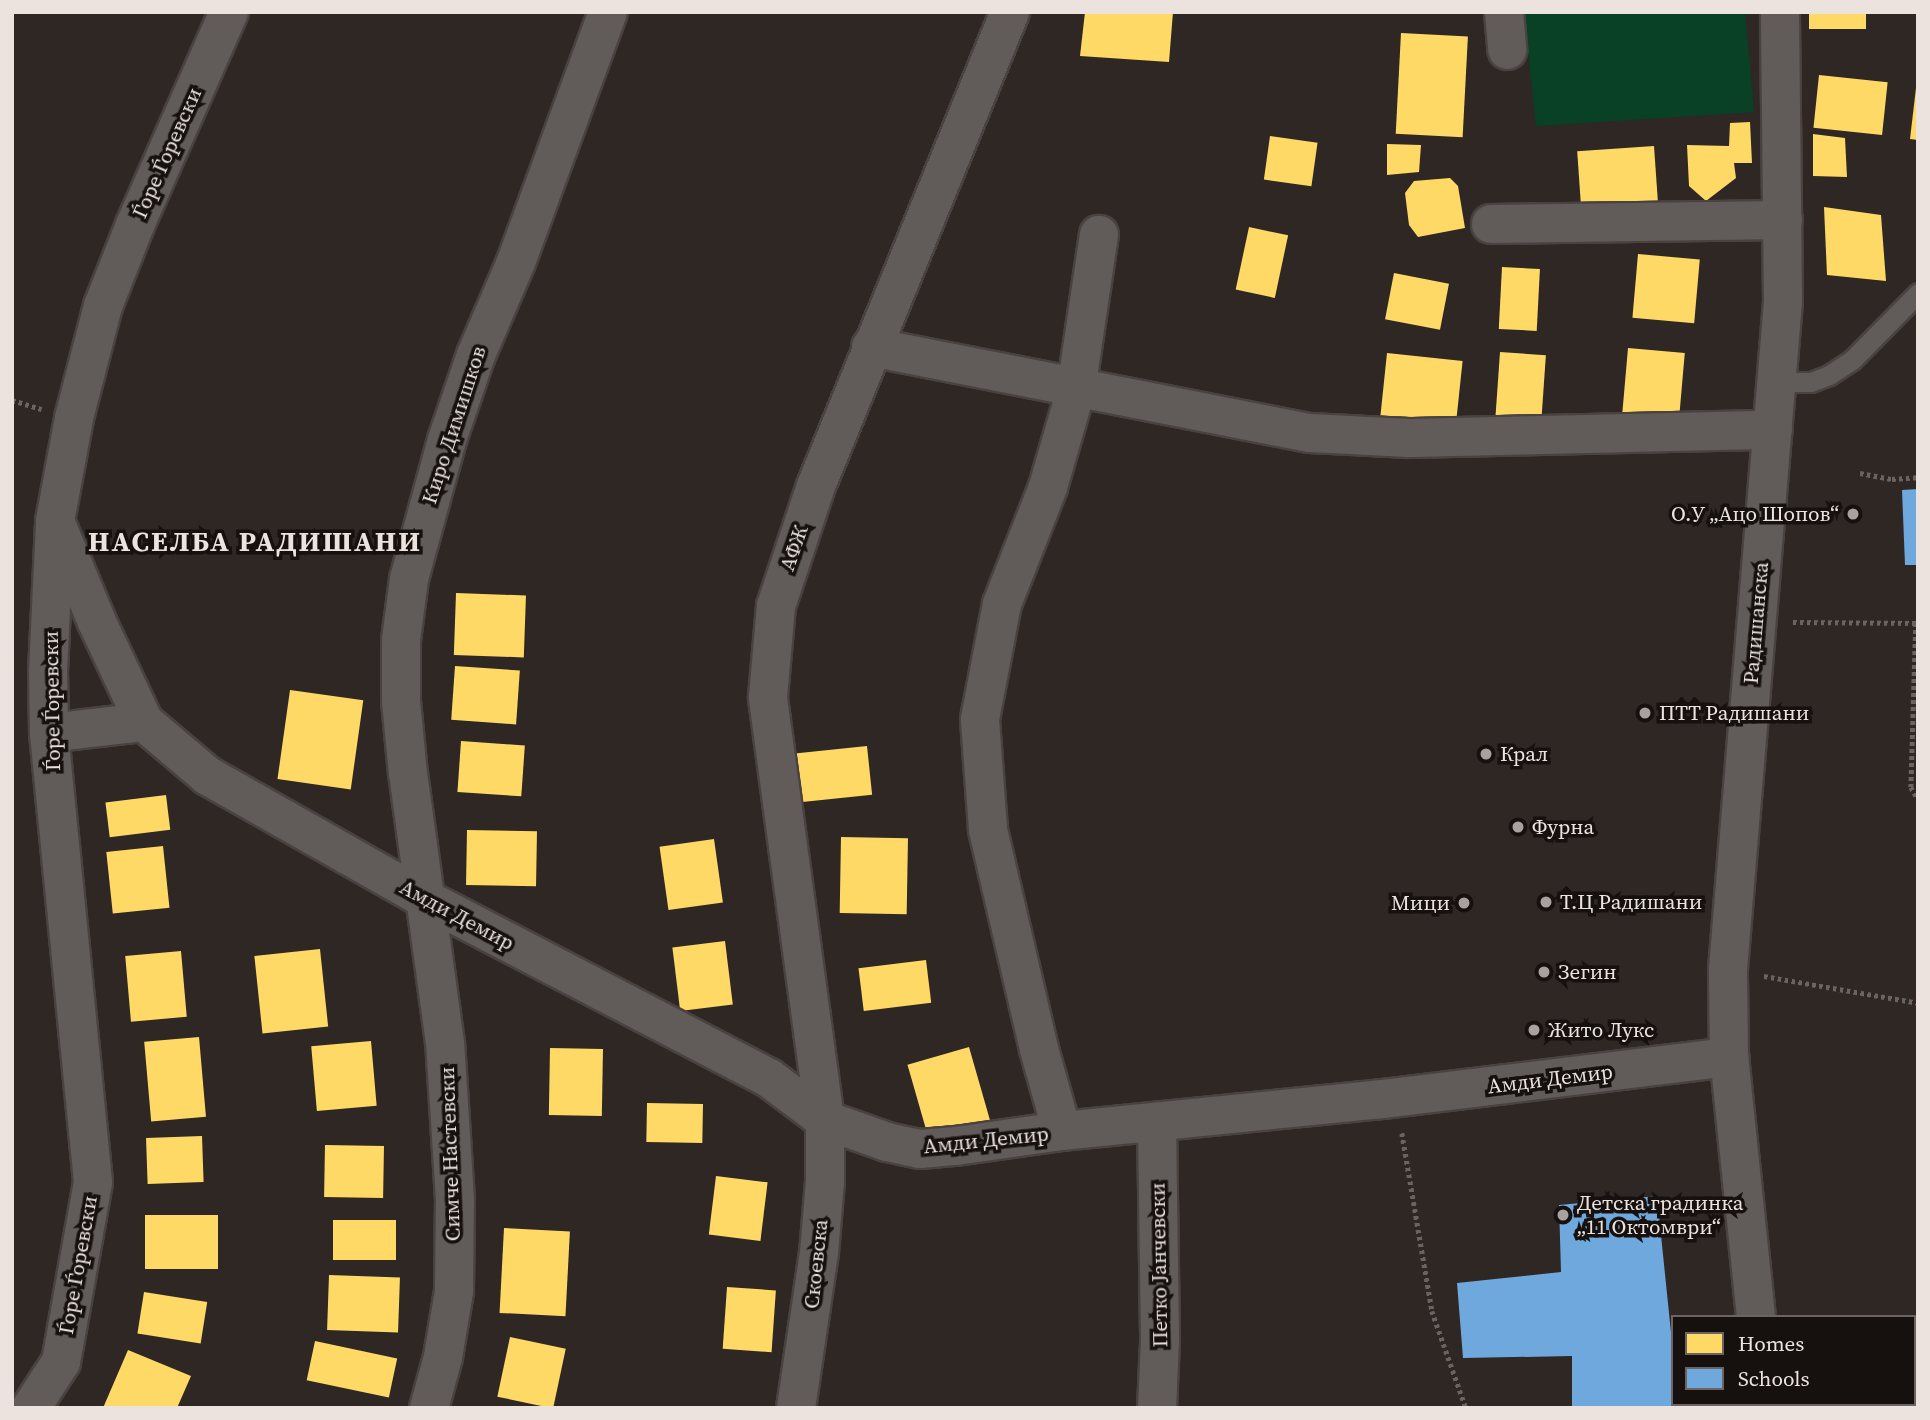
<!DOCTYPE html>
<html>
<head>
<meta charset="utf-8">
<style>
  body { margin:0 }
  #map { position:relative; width:1930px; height:1420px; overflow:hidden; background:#2e2724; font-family:"Source Serif 4",serif }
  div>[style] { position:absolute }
  .green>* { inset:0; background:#094127 }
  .homes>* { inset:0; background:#ffd966; transform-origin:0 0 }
  .schools>* { inset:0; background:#6fa8dc }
  .path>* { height:4.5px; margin-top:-2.25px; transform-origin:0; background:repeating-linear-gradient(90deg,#696361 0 3.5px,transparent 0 7px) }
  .roads { filter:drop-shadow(2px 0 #494240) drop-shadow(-2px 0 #494240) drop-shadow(0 2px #494240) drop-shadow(0 -2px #494240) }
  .service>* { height:19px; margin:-9.5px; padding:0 9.5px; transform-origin:9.5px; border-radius:9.5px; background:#615c5a }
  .minor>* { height:38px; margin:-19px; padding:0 19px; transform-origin:19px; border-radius:19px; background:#615c5a }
  .tertiary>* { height:38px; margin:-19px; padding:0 19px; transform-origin:19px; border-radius:19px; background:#615c5a }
  .dots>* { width:19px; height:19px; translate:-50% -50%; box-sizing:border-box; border:4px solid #16100e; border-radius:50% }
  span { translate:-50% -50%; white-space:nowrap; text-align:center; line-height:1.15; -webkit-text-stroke:7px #16100e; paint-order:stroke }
  .street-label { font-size:21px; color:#ece3df }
  .poi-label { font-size:21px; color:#ece3df }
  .right { translate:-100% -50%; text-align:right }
  .left { translate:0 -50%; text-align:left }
  .district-label { font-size:28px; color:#ece3df; font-weight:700; letter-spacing:2px }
  .frame { position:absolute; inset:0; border:14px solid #ece3df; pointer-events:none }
  .legend { position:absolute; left:1671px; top:1315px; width:245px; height:91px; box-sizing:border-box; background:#16100e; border:2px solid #6c6462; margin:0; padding:9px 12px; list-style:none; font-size:21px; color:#ece3df }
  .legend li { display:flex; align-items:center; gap:14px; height:35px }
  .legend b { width:35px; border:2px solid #6c6462 }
</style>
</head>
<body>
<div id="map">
  <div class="green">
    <div style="clip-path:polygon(1524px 12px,1745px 12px,1754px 112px,1536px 126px)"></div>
  </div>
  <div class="homes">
    <div style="clip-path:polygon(1085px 12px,1173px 12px,1169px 62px,1080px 56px)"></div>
    <div style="left:1809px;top:12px;width:57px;height:17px"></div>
    <div style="left:1401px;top:33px;width:67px;height:101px;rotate:3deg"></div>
    <div style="left:1819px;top:75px;width:69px;height:53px;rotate:6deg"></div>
    <div style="clip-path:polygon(1916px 88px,1918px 89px,1918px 140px,1910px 139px)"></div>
    <div style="clip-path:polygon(1750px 122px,1752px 163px,1734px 163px,1736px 178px,1706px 201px,1689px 186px,1687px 145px,1729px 146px,1730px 123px)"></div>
    <div style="clip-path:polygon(1813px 134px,1845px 138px,1847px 177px,1813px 176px)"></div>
    <div style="left:1270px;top:136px;width:48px;height:44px;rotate:8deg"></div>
    <div style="clip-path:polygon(1387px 144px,1421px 145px,1419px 172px,1387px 175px)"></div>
    <div style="left:1654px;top:146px;width:66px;height:77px;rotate:86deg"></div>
    <div style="clip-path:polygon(1450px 178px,1458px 186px,1465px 228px,1418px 237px,1409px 225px,1405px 193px,1414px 181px)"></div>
    <div style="clip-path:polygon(1824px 207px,1881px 215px,1886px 281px,1827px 275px)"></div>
    <div style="left:1249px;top:227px;width:40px;height:64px;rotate:12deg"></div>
    <div style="left:1638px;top:254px;width:62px;height:64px;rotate:5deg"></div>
    <div style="left:1502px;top:267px;width:38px;height:62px;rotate:3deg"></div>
    <div style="left:1394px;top:273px;width:56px;height:47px;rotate:11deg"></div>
    <div style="left:1628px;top:348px;width:57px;height:76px;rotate:5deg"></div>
    <div style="left:1500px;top:352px;width:46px;height:69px;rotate:4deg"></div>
    <div style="left:1387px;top:353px;width:76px;height:68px;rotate:6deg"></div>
    <div style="left:456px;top:593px;width:70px;height:62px;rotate:2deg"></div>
    <div style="left:455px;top:666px;width:65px;height:54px;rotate:4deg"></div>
    <div style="left:290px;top:690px;width:74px;height:90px;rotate:8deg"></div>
    <div style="left:461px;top:741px;width:64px;height:51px;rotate:4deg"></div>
    <div style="left:867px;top:746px;width:49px;height:75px;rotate:84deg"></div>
    <div style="left:166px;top:795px;width:35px;height:61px;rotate:83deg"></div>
    <div style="left:467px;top:830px;width:70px;height:55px;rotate:1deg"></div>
    <div style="left:841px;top:837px;width:67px;height:76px;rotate:1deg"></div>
    <div style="left:714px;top:839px;width:64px;height:55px;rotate:82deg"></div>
    <div style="left:163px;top:846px;width:62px;height:57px;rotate:84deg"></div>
    <div style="left:725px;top:941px;width:64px;height:53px;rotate:83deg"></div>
    <div style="left:320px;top:949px;width:78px;height:66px;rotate:84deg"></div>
    <div style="left:181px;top:951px;width:66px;height:56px;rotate:85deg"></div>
    <div style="left:926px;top:960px;width:43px;height:68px;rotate:83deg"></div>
    <div style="left:199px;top:1037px;width:80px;height:55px;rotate:85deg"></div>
    <div style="left:371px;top:1041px;width:65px;height:60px;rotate:85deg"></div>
    <div style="left:969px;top:1047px;width:83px;height:64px;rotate:74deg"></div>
    <div style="left:550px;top:1048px;width:53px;height:67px;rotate:1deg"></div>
    <div style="left:647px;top:1103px;width:56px;height:39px;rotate:1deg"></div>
    <div style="left:202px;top:1136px;width:46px;height:56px;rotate:88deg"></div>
    <div style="left:325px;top:1145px;width:59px;height:52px;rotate:1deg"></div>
    <div style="left:716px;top:1176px;width:52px;height:59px;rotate:7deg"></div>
    <div style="left:145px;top:1215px;width:73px;height:54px"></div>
    <div style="left:333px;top:1220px;width:63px;height:40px"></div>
    <div style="left:504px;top:1228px;width:66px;height:85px;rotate:3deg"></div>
    <div style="left:329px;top:1275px;width:71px;height:55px;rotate:2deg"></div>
    <div style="left:727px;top:1287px;width:49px;height:62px;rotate:4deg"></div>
    <div style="left:144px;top:1292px;width:64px;height:42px;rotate:9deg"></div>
    <div style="left:510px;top:1337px;width:57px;height:61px;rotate:12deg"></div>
    <div style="left:315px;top:1341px;width:84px;height:40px;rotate:12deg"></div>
    <div style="clip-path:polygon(128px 1350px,191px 1376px,177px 1408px,103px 1408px)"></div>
  </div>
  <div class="schools">
    <div style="clip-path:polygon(1918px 489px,1918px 565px,1905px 565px,1902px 490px)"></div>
    <div style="clip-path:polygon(1657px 1196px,1673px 1352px,1673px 1406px,1572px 1408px,1572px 1356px,1463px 1358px,1457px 1283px,1561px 1272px,1559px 1205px)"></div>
  </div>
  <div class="path">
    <div style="left:12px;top:400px;width:31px;rotate:17deg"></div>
    <div style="left:1860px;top:473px;width:33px;rotate:11deg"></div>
    <div style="left:1892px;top:479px;width:26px;rotate:-4deg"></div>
    <div style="left:1793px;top:622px;width:124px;rotate:0.5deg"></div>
    <div style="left:1916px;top:623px;width:164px;rotate:91.7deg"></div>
    <div style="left:1911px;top:787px;width:14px;rotate:60deg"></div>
    <div style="left:1764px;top:976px;width:156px;rotate:9.9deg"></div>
    <div style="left:1402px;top:1133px;width:181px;rotate:80.4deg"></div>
    <div style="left:1432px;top:1311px;width:103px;rotate:70.7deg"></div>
  </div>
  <div class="roads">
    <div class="service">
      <div style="left:1778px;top:382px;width:33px"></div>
      <div style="left:1811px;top:382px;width:19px;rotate:-21deg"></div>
      <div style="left:1829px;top:375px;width:27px;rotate:-33deg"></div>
      <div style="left:1852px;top:360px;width:94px;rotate:-45.4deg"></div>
    </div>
    <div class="minor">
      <div style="left:1504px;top:12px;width:38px;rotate:85deg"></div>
      <div style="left:1491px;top:224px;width:292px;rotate:-0.8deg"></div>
      <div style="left:871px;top:347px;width:447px;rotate:11.1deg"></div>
      <div style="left:1310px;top:433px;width:99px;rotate:2.9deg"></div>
      <div style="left:1409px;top:438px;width:364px;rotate:-1.3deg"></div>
      <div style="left:55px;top:521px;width:109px;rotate:67.4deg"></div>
      <div style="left:97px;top:622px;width:110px;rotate:64.8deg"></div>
      <div style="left:144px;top:722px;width:84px;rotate:40.2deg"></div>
      <div style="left:208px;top:776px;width:249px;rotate:29.5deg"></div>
      <div style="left:425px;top:899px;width:388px;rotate:27.5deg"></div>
      <div style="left:769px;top:1078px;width:70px;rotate:36.9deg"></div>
      <div style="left:825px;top:1120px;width:66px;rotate:19.5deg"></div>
      <div style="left:887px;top:1142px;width:34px;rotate:12deg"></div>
      <div style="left:920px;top:1149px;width:36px;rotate:-5deg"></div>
      <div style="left:956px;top:1146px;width:107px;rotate:-8.1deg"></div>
      <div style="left:1062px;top:1131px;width:322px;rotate:-5.7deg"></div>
      <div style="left:1382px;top:1099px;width:350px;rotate:-6.9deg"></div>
      <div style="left:49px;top:733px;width:96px;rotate:-6.6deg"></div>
      <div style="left:1157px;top:1122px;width:220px;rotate:89.2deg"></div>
      <div style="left:1160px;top:1342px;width:66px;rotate:92.6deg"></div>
      <div style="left:1062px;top:1131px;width:85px;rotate:-105.7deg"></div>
      <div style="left:1039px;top:1049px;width:226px;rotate:-103.1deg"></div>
      <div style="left:988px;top:829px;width:110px;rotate:-94.2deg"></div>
      <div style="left:980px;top:719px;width:117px;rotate:-79.2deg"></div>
      <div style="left:1002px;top:604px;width:126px;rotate:-68.5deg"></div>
      <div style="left:1048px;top:487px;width:101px;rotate:-73.9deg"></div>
      <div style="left:1076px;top:390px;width:157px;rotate:-81.6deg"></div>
      <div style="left:31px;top:1408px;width:55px;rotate:-56.9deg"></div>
      <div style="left:61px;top:1362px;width:183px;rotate:-79.9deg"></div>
      <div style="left:93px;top:1182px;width:451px;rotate:-95.6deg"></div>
      <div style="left:49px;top:733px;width:61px;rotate:-90.9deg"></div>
      <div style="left:48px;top:672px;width:151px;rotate:-87.3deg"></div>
      <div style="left:55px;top:521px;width:105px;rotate:-79.5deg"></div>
      <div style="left:74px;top:418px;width:116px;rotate:-75.5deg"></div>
      <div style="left:103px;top:306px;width:87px;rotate:-68.4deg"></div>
      <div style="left:135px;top:225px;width:233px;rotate:-66.2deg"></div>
      <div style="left:429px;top:1408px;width:53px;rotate:-74.6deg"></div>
      <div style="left:443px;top:1357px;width:67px;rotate:-80.5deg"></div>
      <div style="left:454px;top:1291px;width:91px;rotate:-89.4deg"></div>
      <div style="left:455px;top:1200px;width:157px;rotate:-93.6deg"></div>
      <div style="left:445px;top:1043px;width:272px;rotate:-97.8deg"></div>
      <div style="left:408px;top:774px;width:73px;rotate:-95.5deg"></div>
      <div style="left:401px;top:701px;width:61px;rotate:-90deg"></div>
      <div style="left:401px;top:640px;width:62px;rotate:-82.5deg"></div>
      <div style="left:409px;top:579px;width:144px;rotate:-74.7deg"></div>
      <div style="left:447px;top:440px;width:90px;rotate:-71.2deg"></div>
      <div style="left:476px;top:355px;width:101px;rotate:-66.7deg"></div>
      <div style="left:516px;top:262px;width:266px;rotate:-69.8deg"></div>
      <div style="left:796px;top:1408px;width:157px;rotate:-81.6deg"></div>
      <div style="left:819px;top:1253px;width:71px;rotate:-85.2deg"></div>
      <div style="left:825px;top:1182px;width:62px;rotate:-90deg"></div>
      <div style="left:825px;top:1120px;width:427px;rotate:-97.7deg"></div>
      <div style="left:768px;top:697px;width:91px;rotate:-85deg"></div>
      <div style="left:776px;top:606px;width:126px;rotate:-71.6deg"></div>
      <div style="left:816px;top:486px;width:512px;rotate:-67.74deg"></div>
    </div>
    <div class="tertiary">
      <div style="left:1756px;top:1317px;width:261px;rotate:-95.9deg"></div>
      <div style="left:1729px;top:1057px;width:88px;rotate:-90.7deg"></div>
      <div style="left:1728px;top:969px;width:669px;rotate:-85.29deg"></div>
      <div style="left:1783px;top:302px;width:290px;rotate:-90.6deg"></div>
      <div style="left:1763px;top:1404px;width:4px;rotate:76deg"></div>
    </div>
  </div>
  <div class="dots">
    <div style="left:1853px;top:514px;background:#aaa19e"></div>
    <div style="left:1645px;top:713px;background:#aaa19e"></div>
    <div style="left:1486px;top:754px;background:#aaa19e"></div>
    <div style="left:1518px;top:827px;background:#aaa19e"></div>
    <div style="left:1546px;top:902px;background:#aaa19e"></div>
    <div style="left:1464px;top:903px;background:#aaa19e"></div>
    <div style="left:1544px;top:972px;background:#aaa19e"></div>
    <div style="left:1534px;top:1030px;background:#aaa19e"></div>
    <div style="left:1563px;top:1215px;background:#aaa19e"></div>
  </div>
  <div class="street-label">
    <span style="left:167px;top:153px;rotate:-66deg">Ѓоре Ѓоревски</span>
    <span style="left:454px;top:425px;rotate:-72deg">Киро Димишков</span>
    <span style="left:794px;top:548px;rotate:-71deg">АФЖ</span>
    <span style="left:1756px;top:623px;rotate:-85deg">Радишанска</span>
    <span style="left:52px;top:701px;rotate:-91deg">Ѓоре Ѓоревски</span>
    <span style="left:457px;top:915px;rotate:28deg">Амди Демир</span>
    <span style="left:1550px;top:1079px;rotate:-7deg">Амди Демир</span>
    <span style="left:986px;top:1140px;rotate:-6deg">Амди Демир</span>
    <span style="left:450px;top:1154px;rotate:-92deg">Симче Настевски</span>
    <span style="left:816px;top:1264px;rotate:-84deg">Скоевска</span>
    <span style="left:78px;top:1265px;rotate:-80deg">Ѓоре Ѓоревски</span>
    <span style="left:1159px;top:1265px;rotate:-91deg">Петко Јанчевски</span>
  </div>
  <div class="poi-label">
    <span class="right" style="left:1839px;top:514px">О.У „Ацо Шопов“</span>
    <span class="left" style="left:1659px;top:713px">ПТТ Радишани</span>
    <span class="left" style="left:1500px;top:754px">Крал</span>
    <span class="left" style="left:1532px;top:827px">Фурна</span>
    <span class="left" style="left:1560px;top:902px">Т.Ц Радишани</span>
    <span class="right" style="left:1450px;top:903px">Мици</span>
    <span class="left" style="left:1558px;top:972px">Зегин</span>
    <span class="left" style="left:1548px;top:1030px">Жито Лукс</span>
    <span class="left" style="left:1577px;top:1215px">Детска градинка<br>„11 Октомври“</span>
  </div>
  <div class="district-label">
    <span style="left:255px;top:541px">НАСЕЛБА РАДИШАНИ</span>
  </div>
  <div class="frame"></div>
  <ul class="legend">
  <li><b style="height:19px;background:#ffd966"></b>Homes</li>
  <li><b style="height:19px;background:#6fa8dc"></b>Schools</li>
  </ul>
</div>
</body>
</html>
